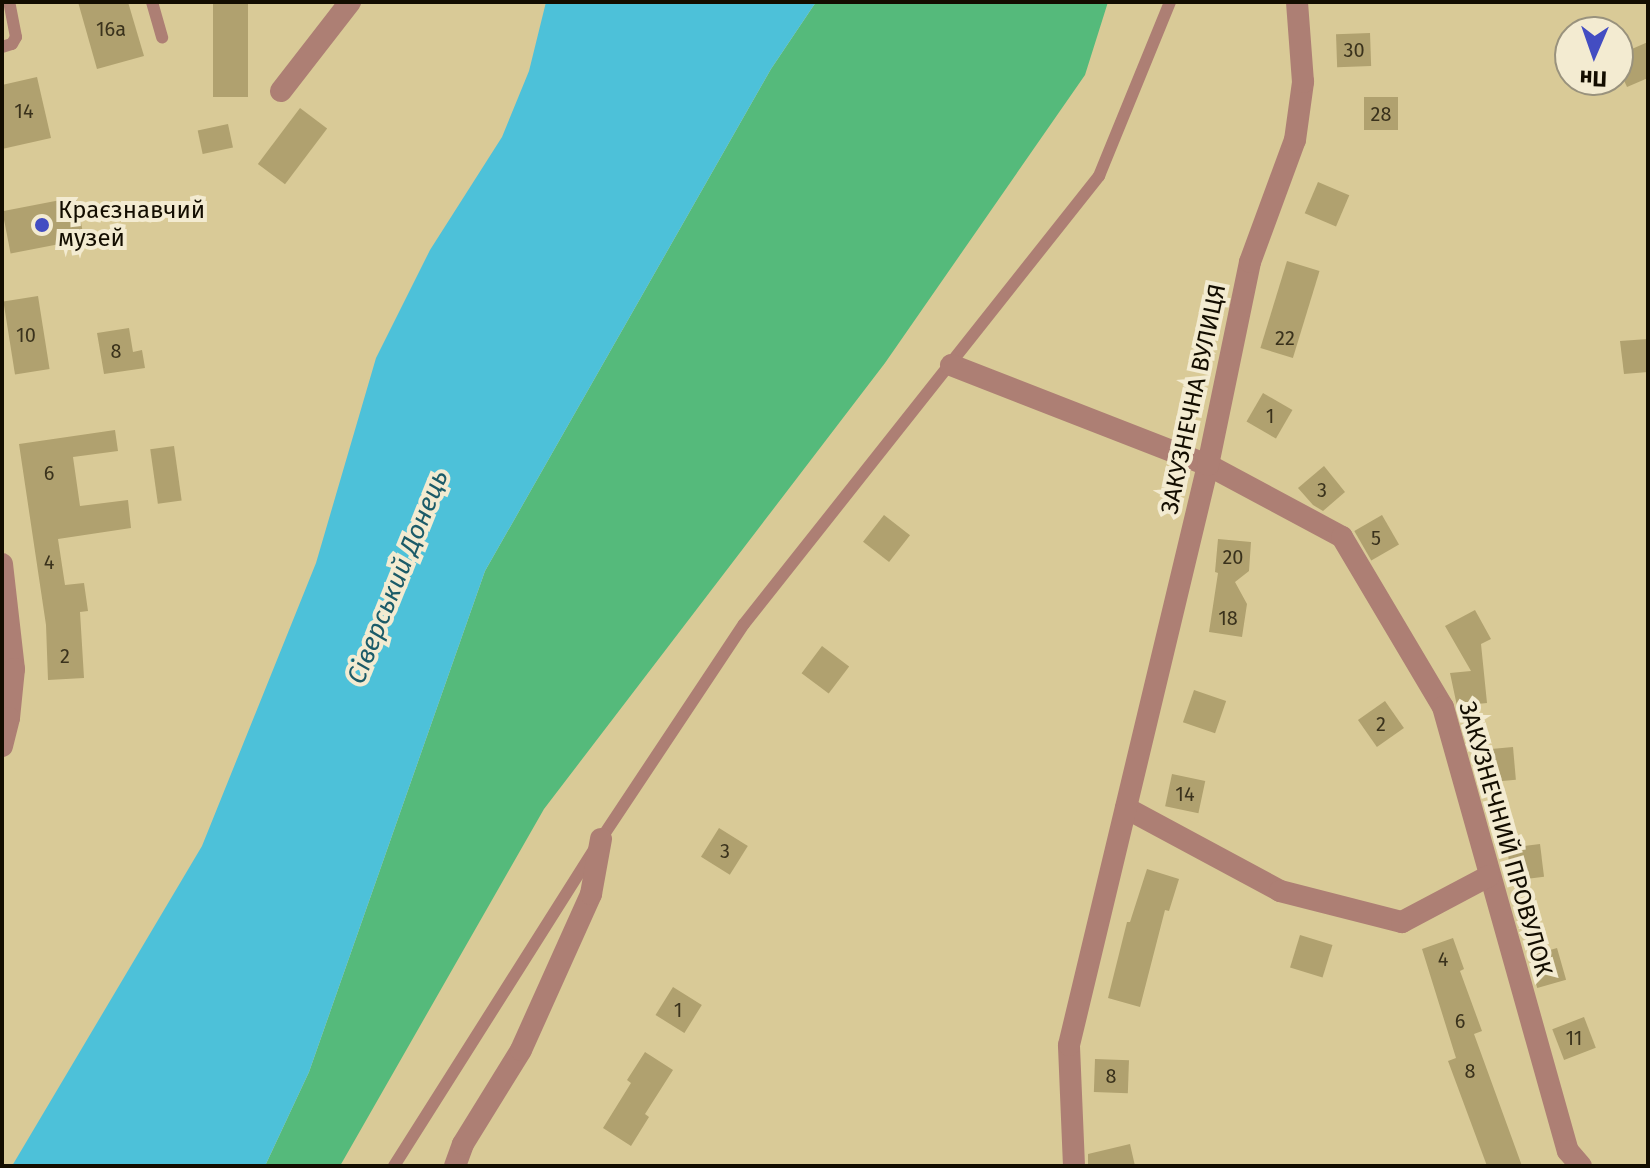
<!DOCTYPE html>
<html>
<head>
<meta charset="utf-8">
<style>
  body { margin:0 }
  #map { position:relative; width:1650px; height:1168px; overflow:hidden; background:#d9ca97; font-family:"Fira Sans",sans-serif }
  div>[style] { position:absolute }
  .green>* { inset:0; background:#55ba7b }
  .water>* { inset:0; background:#4dc1d9 }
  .building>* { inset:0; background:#b0a16f; transform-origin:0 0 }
  .service>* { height:12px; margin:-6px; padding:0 6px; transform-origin:6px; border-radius:6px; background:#ad7f74 }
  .minor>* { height:22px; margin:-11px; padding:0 11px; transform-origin:11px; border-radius:11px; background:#ad7f74 }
  .tertiary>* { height:22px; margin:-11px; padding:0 11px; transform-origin:11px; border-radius:11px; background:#ad7f74 }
  .dots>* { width:22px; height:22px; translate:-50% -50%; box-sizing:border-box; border:4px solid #f3ebd1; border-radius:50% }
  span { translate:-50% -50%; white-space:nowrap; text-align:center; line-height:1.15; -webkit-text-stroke:8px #f3ebd1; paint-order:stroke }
  .number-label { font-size:20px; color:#3a321c }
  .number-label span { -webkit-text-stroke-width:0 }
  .poi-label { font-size:24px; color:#130d00 }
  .left { translate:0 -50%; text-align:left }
  .street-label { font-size:24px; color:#130d00 }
  .water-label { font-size:26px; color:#1b5b68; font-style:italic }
  .frame { position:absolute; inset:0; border:4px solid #130d00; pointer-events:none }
  .north { position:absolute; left:1554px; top:16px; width:80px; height:80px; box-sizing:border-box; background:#f3ebd1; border:2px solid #99927d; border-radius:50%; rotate:182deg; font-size:22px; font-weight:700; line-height:32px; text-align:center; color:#130d00 }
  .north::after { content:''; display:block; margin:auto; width:28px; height:36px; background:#434dc2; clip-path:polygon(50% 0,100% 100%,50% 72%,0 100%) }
</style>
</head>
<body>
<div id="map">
  <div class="green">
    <div style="clip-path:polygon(816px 2px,1108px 2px,1085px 75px,885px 363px,544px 809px,340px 1166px,265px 1166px,309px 1072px,485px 571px,771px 69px)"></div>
  </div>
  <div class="water">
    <div style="clip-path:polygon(546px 2px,816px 2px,771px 69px,485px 571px,309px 1072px,265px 1166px,12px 1166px,202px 846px,316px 563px,376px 358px,430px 250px,502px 137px,529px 71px)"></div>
  </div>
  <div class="building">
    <div style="clip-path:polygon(78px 2px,128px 2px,144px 56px,97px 69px)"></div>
    <div style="left:213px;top:2px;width:35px;height:95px"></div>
    <div style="left:1370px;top:33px;width:33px;height:34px;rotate:88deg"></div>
    <div style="clip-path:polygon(1648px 42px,1648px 78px,1627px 87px,1618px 67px,1618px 55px)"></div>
    <div style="clip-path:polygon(37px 77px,51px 138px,2px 149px,2px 85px)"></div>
    <div style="left:1398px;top:97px;width:33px;height:34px;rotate:90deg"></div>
    <div style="left:300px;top:108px;width:34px;height:70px;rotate:37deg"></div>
    <div style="left:228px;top:124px;width:24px;height:31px;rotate:78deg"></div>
    <div style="left:1318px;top:182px;width:34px;height:34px;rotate:23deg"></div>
    <div style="left:76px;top:197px;width:43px;height:75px;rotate:79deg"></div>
    <div style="left:1287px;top:261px;width:34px;height:91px;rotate:17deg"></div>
    <div style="left:38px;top:296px;width:74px;height:35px;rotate:81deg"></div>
    <div style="clip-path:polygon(129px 328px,133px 352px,142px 350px,145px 368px,104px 374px,97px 333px)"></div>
    <div style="clip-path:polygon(1648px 339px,1648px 372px,1624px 374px,1620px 341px)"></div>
    <div style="left:1263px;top:393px;width:34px;height:33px;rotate:30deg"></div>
    <div style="clip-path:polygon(115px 430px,118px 451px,73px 457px,80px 506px,128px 500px,131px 528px,58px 539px,65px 585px,84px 583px,88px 611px,80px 612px,84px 678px,48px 680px,46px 625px,19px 444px)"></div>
    <div style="left:174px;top:446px;width:55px;height:24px;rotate:82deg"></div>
    <div style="clip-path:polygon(1324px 466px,1345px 492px,1323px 511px,1313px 505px,1298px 488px)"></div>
    <div style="left:884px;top:515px;width:33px;height:34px;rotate:38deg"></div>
    <div style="left:1382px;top:515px;width:34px;height:32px;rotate:60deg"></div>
    <div style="clip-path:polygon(1218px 539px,1251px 542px,1249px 571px,1235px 582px,1247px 604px,1242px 637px,1209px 632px,1218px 573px,1215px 572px)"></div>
    <div style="clip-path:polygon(1475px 610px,1491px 639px,1481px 644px,1487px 703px,1457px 706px,1450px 673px,1471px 671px,1445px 626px)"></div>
    <div style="left:822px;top:646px;width:34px;height:34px;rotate:37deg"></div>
    <div style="left:1194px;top:690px;width:34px;height:34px;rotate:19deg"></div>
    <div style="left:1385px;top:701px;width:33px;height:33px;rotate:55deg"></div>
    <div style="left:1513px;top:747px;width:33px;height:33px;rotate:85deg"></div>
    <div style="left:1172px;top:774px;width:34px;height:33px;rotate:12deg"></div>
    <div style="left:719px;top:828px;width:34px;height:34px;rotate:32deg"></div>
    <div style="left:1540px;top:844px;width:33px;height:33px;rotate:83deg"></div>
    <div style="clip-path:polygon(1147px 869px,1179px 879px,1169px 911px,1165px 910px,1140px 1007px,1108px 998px,1127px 922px,1130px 922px)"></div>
    <div style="left:1300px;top:935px;width:34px;height:34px;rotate:17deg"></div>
    <div style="clip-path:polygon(1453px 938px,1464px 969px,1460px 971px,1482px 1031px,1474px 1034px,1522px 1166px,1487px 1166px,1448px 1061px,1456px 1058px,1422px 949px)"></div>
    <div style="left:1557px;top:948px;width:33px;height:30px;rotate:74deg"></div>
    <div style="left:673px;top:987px;width:34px;height:33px;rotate:32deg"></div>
    <div style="left:1584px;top:1017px;width:33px;height:34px;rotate:69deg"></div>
    <div style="clip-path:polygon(645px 1052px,673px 1070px,645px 1114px,649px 1117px,631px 1146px,603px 1128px,631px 1083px,627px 1080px)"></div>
    <div style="left:1095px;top:1059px;width:34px;height:33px;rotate:2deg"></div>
    <div style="clip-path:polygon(1130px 1144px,1135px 1166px,1088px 1166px,1088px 1154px)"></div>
  </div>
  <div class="service">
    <div style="left:152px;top:2px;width:37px;rotate:74deg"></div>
    <div style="left:2px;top:47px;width:10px;rotate:-17deg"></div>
    <div style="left:12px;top:44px;width:8px;rotate:-60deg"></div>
    <div style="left:16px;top:37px;width:36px;rotate:-101deg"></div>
    <div style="left:394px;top:1166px;width:387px;rotate:-57.7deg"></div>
    <div style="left:601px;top:839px;width:258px;rotate:-56.4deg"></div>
    <div style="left:744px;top:624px;width:572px;rotate:-51.61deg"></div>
    <div style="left:1099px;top:176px;width:188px;rotate:-67.8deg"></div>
  </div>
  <div class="minor">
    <div style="left:281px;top:91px;width:113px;rotate:-52.2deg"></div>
    <div style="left:951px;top:365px;width:276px;rotate:21.3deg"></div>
    <div style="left:1208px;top:465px;width:152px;rotate:28.2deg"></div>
    <div style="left:1342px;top:537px;width:198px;rotate:59.3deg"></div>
    <div style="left:1443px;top:707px;width:461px;rotate:74.3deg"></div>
    <div style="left:1568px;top:1151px;width:20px;rotate:49deg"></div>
    <div style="left:1126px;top:808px;width:175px;rotate:28.3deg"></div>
    <div style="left:1280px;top:891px;width:126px;rotate:14.3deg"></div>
    <div style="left:1402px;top:922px;width:98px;rotate:-27.9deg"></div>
    <div style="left:455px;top:1166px;width:23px;rotate:-70deg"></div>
    <div style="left:463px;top:1144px;width:110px;rotate:-58.3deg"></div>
    <div style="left:521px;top:1050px;width:171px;rotate:-65.8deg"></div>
    <div style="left:591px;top:894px;width:56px;rotate:-79.7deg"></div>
    <div style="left:1074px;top:1166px;width:121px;rotate:-92.4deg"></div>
    <div style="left:1069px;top:1045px;width:596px;rotate:-76.52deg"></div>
    <div style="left:1208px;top:465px;width:207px;rotate:-78.3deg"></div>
    <div style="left:1250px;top:262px;width:130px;rotate:-69.8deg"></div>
    <div style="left:1295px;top:140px;width:59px;rotate:-82.1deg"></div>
    <div style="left:1303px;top:82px;width:80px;rotate:-94.3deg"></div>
  </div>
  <div class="tertiary">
    <div style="left:2px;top:564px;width:106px;rotate:83.5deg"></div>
    <div style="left:14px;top:669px;width:49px;rotate:95.8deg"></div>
    <div style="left:9px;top:718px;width:29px;rotate:104deg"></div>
  </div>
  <div class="dots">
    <div style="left:42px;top:225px;background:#434dc2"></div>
  </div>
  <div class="number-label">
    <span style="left:111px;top:29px">16а</span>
    <span style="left:1354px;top:50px">30</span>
    <span style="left:24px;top:111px">14</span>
    <span style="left:1381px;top:114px">28</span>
    <span style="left:26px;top:335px">10</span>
    <span style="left:1285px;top:338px">22</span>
    <span style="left:116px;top:351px">8</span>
    <span style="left:1270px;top:416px">1</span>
    <span style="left:49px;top:473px">6</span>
    <span style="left:1322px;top:490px">3</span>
    <span style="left:1376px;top:538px">5</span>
    <span style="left:1233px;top:557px">20</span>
    <span style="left:49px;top:562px">4</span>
    <span style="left:1228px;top:618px">18</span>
    <span style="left:65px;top:656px">2</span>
    <span style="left:1381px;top:724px">2</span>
    <span style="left:1185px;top:794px">14</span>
    <span style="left:725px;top:851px">3</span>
    <span style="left:1443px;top:959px">4</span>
    <span style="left:678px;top:1010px">1</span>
    <span style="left:1460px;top:1021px">6</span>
    <span style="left:1574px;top:1038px">11</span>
    <span style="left:1470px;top:1071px">8</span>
    <span style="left:1111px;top:1076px">8</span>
  </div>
  <div class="poi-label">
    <span class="left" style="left:58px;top:225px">Краєзнавчий<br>музей</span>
  </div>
  <div class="street-label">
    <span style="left:1194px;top:399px;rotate:-78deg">ЗАКУЗНЕЧНА ВУЛИЦЯ</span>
    <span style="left:1505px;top:839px;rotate:74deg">ЗАКУЗНЕЧНИЙ ПРОВУЛОК</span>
  </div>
  <div class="water-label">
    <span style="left:398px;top:577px;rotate:-68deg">Сіверський Донець</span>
  </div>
  <div class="frame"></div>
  <div class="north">Пн</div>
</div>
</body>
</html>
